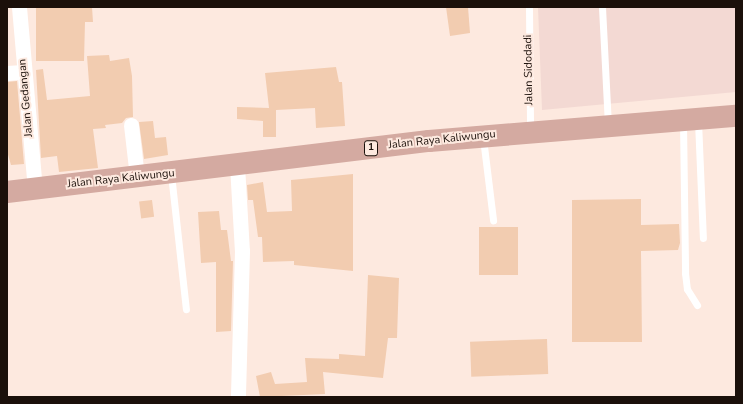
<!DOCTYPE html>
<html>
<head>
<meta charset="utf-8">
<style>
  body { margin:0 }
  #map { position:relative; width:743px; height:404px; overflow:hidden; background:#fde9df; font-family:"Nunito Sans",sans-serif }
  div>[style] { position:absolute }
  .industrial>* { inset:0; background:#f3d9d3 }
  .building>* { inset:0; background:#f2ccb0; transform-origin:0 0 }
  .lane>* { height:7px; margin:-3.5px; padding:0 3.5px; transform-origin:3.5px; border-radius:3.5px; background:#fff }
  .street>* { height:15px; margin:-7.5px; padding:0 7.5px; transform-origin:7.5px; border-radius:7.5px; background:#fff }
  .primary>* { height:22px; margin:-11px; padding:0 11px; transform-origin:11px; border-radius:11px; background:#d4aaa1 }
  span { translate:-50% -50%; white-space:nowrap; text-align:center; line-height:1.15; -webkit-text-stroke:4px #fde9df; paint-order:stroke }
  .shield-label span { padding:1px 3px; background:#fde9df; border:1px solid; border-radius:3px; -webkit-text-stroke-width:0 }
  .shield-label { font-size:10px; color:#1b100a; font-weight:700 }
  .street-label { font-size:11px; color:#1b100a }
  .frame { position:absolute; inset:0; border:8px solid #1b100a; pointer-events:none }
</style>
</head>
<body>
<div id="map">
  <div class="industrial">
    <div style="clip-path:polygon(538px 7px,736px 7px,736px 92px,542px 110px)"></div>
  </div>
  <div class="building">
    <div style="clip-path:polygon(36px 7px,92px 7px,93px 22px,85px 22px,84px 61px,36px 61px)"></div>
    <div style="clip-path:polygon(446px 7px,468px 7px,470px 33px,450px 36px)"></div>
    <div style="clip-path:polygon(109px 55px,110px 61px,129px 58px,132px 76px,133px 117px,126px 118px,122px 123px,105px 125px,106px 128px,93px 129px,98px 168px,59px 172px,57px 156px,41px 158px,36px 70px,43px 69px,47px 100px,90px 96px,87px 56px)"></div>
    <div style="clip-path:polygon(336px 67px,339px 82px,342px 82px,345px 126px,316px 128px,315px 108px,276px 110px,276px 137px,263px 137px,263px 121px,237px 119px,237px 107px,269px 108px,265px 73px)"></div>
    <div style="clip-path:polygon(17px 81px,24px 164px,11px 165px,7px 151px,7px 82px)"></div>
    <div style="clip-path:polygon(153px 121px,155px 138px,166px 137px,168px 155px,144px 159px,139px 122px)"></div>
    <div style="clip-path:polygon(353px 174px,353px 271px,294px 265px,294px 261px,263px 262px,262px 237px,258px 237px,253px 200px,248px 200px,247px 185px,263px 182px,267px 212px,292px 211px,291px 180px)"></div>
    <div style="clip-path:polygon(641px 199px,641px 225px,679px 224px,680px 243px,678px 250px,641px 251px,642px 342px,572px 342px,572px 200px)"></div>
    <div style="left:152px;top:200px;width:17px;height:13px;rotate:83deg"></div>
    <div style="clip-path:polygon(219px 211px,221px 230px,227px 230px,231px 261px,233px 261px,231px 331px,216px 332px,216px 262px,201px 263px,198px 212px)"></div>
    <div style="left:479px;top:227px;width:39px;height:48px"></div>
    <div style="clip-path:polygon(368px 275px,399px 278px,397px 338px,388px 338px,383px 378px,323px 372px,325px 394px,260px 397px,256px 376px,271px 372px,275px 384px,307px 382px,305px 358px,339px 359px,339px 354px,365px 356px)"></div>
    <div style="left:547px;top:339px;width:35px;height:77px;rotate:88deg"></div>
  </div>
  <div class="lane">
    <div style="left:529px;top:7px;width:124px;rotate:89.5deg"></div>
    <div style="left:602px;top:7px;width:118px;rotate:87.1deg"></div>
    <div style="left:698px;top:121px;width:117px;rotate:87.6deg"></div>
    <div style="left:683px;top:122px;width:151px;rotate:89.2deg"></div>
    <div style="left:685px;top:273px;width:16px;rotate:83deg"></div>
    <div style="left:687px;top:289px;width:19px;rotate:58deg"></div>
    <div style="left:483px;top:138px;width:83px;rotate:83deg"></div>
    <div style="left:171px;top:174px;width:136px;rotate:83.7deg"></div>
  </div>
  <div class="street">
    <div style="left:19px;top:7px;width:183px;rotate:85deg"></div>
    <div style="left:7px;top:73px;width:16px;rotate:-4deg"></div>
    <div style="left:131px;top:125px;width:52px;rotate:83.4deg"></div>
    <div style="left:237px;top:165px;width:86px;rotate:86.7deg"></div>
    <div style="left:242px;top:251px;width:146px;rotate:91.6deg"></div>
  </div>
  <div class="primary">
    <div style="left:7px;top:192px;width:425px;rotate:-6.9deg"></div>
    <div style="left:429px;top:141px;width:308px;rotate:-4.7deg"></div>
  </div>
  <div class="shield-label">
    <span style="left:371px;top:148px">1</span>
  </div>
  <div class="street-label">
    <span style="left:529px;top:70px;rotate:-91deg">Jalan Sidodadi</span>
    <span style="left:26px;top:98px;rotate:-95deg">Jalan Gedangan</span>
    <span style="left:442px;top:140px;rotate:-6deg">Jalan Raya Kaliwungu</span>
    <span style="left:121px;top:179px;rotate:-6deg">Jalan Raya Kaliwungu</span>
  </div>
  <div class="frame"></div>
</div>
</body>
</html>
